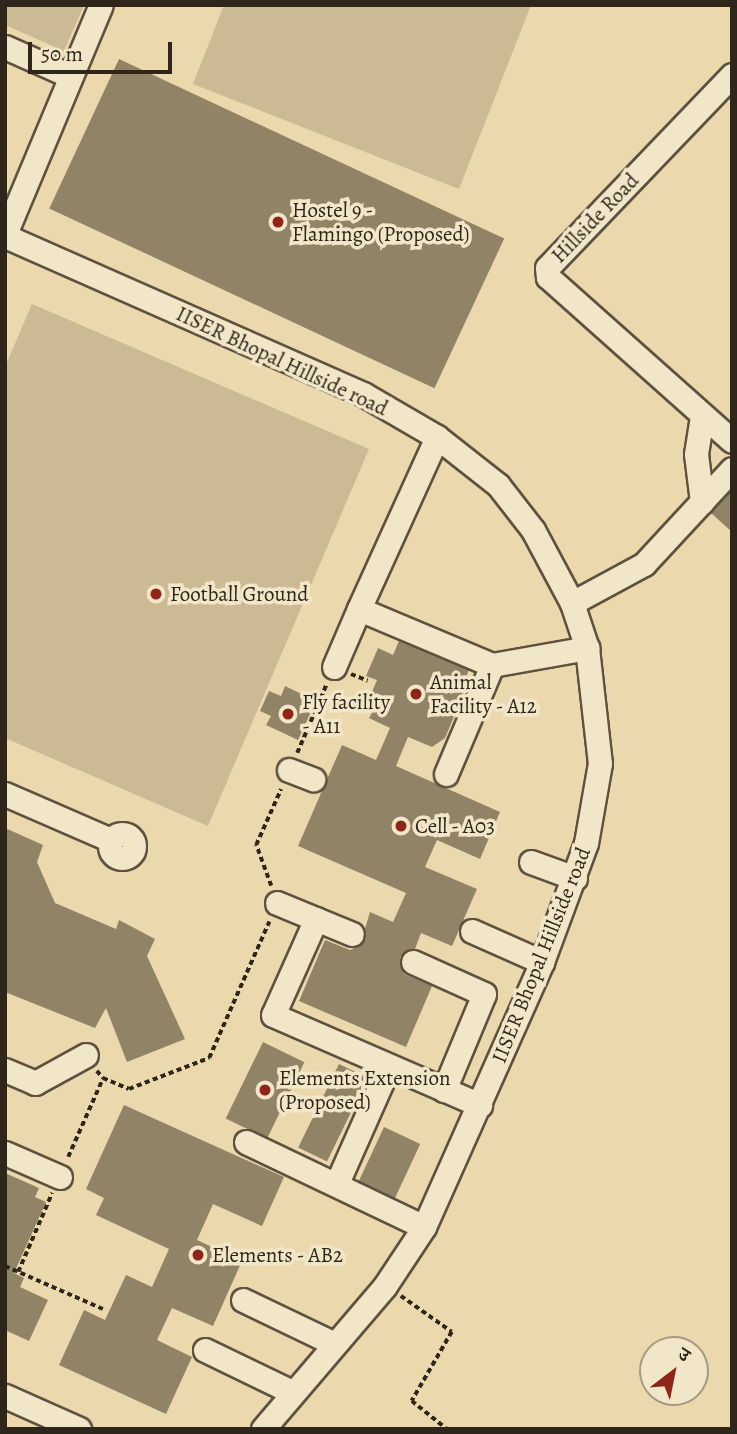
<!DOCTYPE html>
<html>
<head>
<meta charset="utf-8">
<style>
  body { margin:0 }
  #map { position:relative; width:737px; height:1434px; overflow:hidden; background:#ebd8ac; font-family:Alegreya,"Noto Serif Devanagari",serif }
  div>[style] { position:absolute }
  .green>* { inset:0; background:#cbba93 }
  .building>* { inset:0; background:#908366; transform-origin:0 0 }
  .path>* { height:3.5px; margin-top:-1.75px; transform-origin:0; background:repeating-linear-gradient(90deg,#2e261b 0 5px,transparent 0 8.5px) }
  .roads { filter:drop-shadow(2px 0 #5d523f) drop-shadow(-2px 0 #5d523f) drop-shadow(0 2px #5d523f) drop-shadow(0 -2px #5d523f) }
  .minor>* { height:23px; margin:-11.5px; padding:0 11.5px; transform-origin:11.5px; border-radius:11.5px; background:#f2e6c9 }
  .minor>.ring { margin:-11.5px; padding:0; box-sizing:content-box; background:none; border:23px solid #f2e6c9; border-radius:50% }
  .dots>* { width:19px; height:19px; translate:-50% -50%; box-sizing:border-box; border:4px solid #f2e6c9; border-radius:50% }
  span { translate:-50% -50%; white-space:nowrap; text-align:center; line-height:1.15; -webkit-text-stroke:7px #f2e6c9; paint-order:stroke }
  .poi-label { font-size:21px; color:#2e261b }
  .left { translate:0 -50%; text-align:left }
  .street-label { font-size:21px; color:#2e261b }
  .frame { position:absolute; inset:0; border:7px solid #2e261b; pointer-events:none }
  .north { position:absolute; left:639px; top:1336px; width:70px; height:70px; box-sizing:border-box; background:#f2e6c9; border:2px solid #a49983; border-radius:50%; rotate:32deg; font-size:19px; font-weight:700; line-height:28px; text-align:center; color:#2e261b }
  .north::after { content:''; display:block; margin:auto; width:24px; height:32px; background:#8f2418; clip-path:polygon(50% 0,100% 100%,50% 72%,0 100%) }
  .scale { position:absolute; left:28px; top:42px; width:144px; height:32px; box-sizing:border-box; border:4px solid #2e261b; border-top:0; padding-left:9px; font-size:21px; line-height:24px; white-space:nowrap; color:#2e261b; -webkit-text-stroke:5px #f2e6c9; paint-order:stroke }
</style>
</head>
<body>
<div id="map">
  <div class="green">
    <div style="clip-path:polygon(5px 5px,84px 5px,64px 51px,5px 25px)"></div>
    <div style="clip-path:polygon(224px 5px,531px 5px,459px 189px,193px 84px)"></div>
    <div style="clip-path:polygon(32px 304px,369px 449px,208px 826px,5px 738px,5px 367px)"></div>
  </div>
  <div class="building">
    <div style="left:119px;top:59px;width:425px;height:165px;rotate:25deg"></div>
    <div style="clip-path:polygon(732px 490px,732px 532px,711px 513px)"></div>
    <div style="clip-path:polygon(399px 641px,469px 670px,461px 689px,464px 693px,445px 738px,432px 747px,408px 737px,396px 766px,500px 812px,480px 859px,437px 840px,425px 867px,477px 889px,452px 946px,421px 933px,415px 949px,400px 957px,404px 974px,432px 986px,406px 1047px,299px 1001px,325px 940px,350px 950px,360px 945px,370px 912px,393px 922px,406px 893px,298px 846px,342px 745px,376px 760px,390px 728px,369px 718px,373px 711px,365px 708px,377px 680px,366px 676px,378px 648px,393px 655px)"></div>
    <div style="clip-path:polygon(285px 686px,316px 701px,298px 740px,266px 725px,271px 716px,260px 711px,269px 691px,281px 696px)"></div>
    <div style="clip-path:polygon(5px 828px,43px 845px,37px 862px,55px 903px,116px 929px,119px 920px,155px 939px,147px 956px,185px 1039px,127px 1062px,106px 1008px,95px 1028px,5px 992px)"></div>
    <div style="left:263px;top:1042px;width:46px;height:85px;rotate:26deg"></div>
    <div style="left:339px;top:1064px;width:32px;height:93px;rotate:26deg"></div>
    <div style="clip-path:polygon(124px 1105px,284px 1177px,262px 1226px,213px 1204px,197px 1240px,242px 1261px,213px 1326px,172px 1308px,157px 1340px,192px 1357px,166px 1414px,59px 1365px,84px 1310px,105px 1320px,126px 1275px,152px 1287px,169px 1249px,96px 1215px,104px 1198px,86px 1189px)"></div>
    <div style="left:384px;top:1127px;width:40px;height:60px;rotate:25deg"></div>
    <div style="clip-path:polygon(5px 1173px,39px 1188px,35px 1197px,46px 1202px,14px 1273px,24px 1278px,20px 1287px,48px 1300px,29px 1341px,5px 1330px)"></div>
  </div>
  <div class="path">
    <div style="left:351px;top:674px;width:18px;rotate:22deg"></div>
    <div style="left:297px;top:753px;width:76px;rotate:-66.8deg"></div>
    <div style="left:271px;top:886px;width:44px;rotate:-110.1deg"></div>
    <div style="left:256px;top:845px;width:61px;rotate:-65.9deg"></div>
    <div style="left:97px;top:1071px;width:9px;rotate:49deg"></div>
    <div style="left:103px;top:1078px;width:28px;rotate:23deg"></div>
    <div style="left:129px;top:1089px;width:86px;rotate:-21.2deg"></div>
    <div style="left:209px;top:1058px;width:149px;rotate:-66.2deg"></div>
    <div style="left:68px;top:1157px;width:86px;rotate:-66.1deg"></div>
    <div style="left:5px;top:1266px;width:107px;rotate:23.7deg"></div>
    <div style="left:18px;top:1272px;width:86px;rotate:-66.7deg"></div>
    <div style="left:401px;top:1296px;width:62px;rotate:35.2deg"></div>
    <div style="left:452px;top:1332px;width:80px;rotate:120.1deg"></div>
    <div style="left:412px;top:1401px;width:45px;rotate:38.7deg"></div>
  </div>
  <div class="roads">
    <div class="minor">
      <div style="left:5px;top:47px;width:69px;rotate:24deg"></div>
      <div style="left:732px;top:75px;width:267px;rotate:133.8deg"></div>
      <div style="left:547px;top:268px;width:9px;rotate:84deg"></div>
      <div style="left:548px;top:277px;width:246px;rotate:41.7deg"></div>
      <div style="left:5px;top:234px;width:248px;rotate:-67.3deg"></div>
      <div style="left:5px;top:236px;width:391px;rotate:23.8deg"></div>
      <div style="left:363px;top:394px;width:86px;rotate:30.2deg"></div>
      <div style="left:437px;top:437px;width:78px;rotate:38.2deg"></div>
      <div style="left:498px;top:485px;width:57px;rotate:52.1deg"></div>
      <div style="left:533px;top:530px;width:83px;rotate:61.9deg"></div>
      <div style="left:572px;top:603px;width:47px;rotate:71.6deg"></div>
      <div style="left:587px;top:648px;width:116px;rotate:83.6deg"></div>
      <div style="left:600px;top:763px;width:81px;rotate:99.9deg"></div>
      <div style="left:586px;top:843px;width:127px;rotate:110.3deg"></div>
      <div style="left:542px;top:962px;width:290px;rotate:114deg"></div>
      <div style="left:424px;top:1227px;width:71px;rotate:123.5deg"></div>
      <div style="left:385px;top:1286px;width:188px;rotate:130.5deg"></div>
      <div style="left:437px;top:437px;width:189px;rotate:114.4deg"></div>
      <div style="left:359px;top:609px;width:144px;rotate:22.8deg"></div>
      <div style="left:492px;top:665px;width:97px;rotate:-10.1deg"></div>
      <div style="left:702px;top:502px;width:48px;rotate:-97.1deg"></div>
      <div style="left:696px;top:454px;width:39px;rotate:-81deg"></div>
      <div style="left:572px;top:603px;width:82px;rotate:-28.4deg"></div>
      <div style="left:644px;top:564px;width:129px;rotate:-47.2deg"></div>
      <div style="left:334px;top:667px;width:63px;rotate:-66.7deg"></div>
      <div style="left:289px;top:770px;width:26px;rotate:21deg"></div>
      <div style="left:446px;top:774px;width:118px;rotate:-67.1deg"></div>
      <div style="left:5px;top:794px;width:116px;rotate:23.5deg"></div>
      <div class="ring" style="left:110px;top:834px;width:1px;height:1px"></div>
      <div style="left:531px;top:862px;width:47px;rotate:20deg"></div>
      <div style="left:277px;top:903px;width:81px;rotate:22.5deg"></div>
      <div style="left:316px;top:919px;width:105px;rotate:114.1deg"></div>
      <div style="left:273px;top:1015px;width:226px;rotate:23.5deg"></div>
      <div style="left:472px;top:931px;width:77px;rotate:23.9deg"></div>
      <div style="left:413px;top:962px;width:78px;rotate:24.3deg"></div>
      <div style="left:484px;top:994px;width:104px;rotate:112.6deg"></div>
      <div style="left:5px;top:1070px;width:33px;rotate:23deg"></div>
      <div style="left:35px;top:1083px;width:58px;rotate:-28.8deg"></div>
      <div style="left:246px;top:1142px;width:197px;rotate:25.5deg"></div>
      <div style="left:5px;top:1153px;width:60px;rotate:23.6deg"></div>
      <div style="left:337px;top:1183px;width:126px;rotate:-66.1deg"></div>
      <div style="left:243px;top:1300px;width:102px;rotate:25.6deg"></div>
      <div style="left:205px;top:1350px;width:94px;rotate:25.8deg"></div>
      <div style="left:5px;top:1396px;width:81px;rotate:24deg"></div>
    </div>
  </div>
  <div class="dots">
    <div style="left:278px;top:222px;background:#8f2418"></div>
    <div style="left:156px;top:594px;background:#8f2418"></div>
    <div style="left:416px;top:694px;background:#8f2418"></div>
    <div style="left:288px;top:714px;background:#8f2418"></div>
    <div style="left:401px;top:826px;background:#8f2418"></div>
    <div style="left:265px;top:1090px;background:#8f2418"></div>
    <div style="left:198px;top:1255px;background:#8f2418"></div>
  </div>
  <div class="poi-label">
    <span class="left" style="left:292px;top:222px">Hostel 9 -<br>Flamingo (Proposed)</span>
    <span class="left" style="left:170px;top:594px">Football Ground</span>
    <span class="left" style="left:430px;top:694px">Animal<br>Facility - A12</span>
    <span class="left" style="left:302px;top:714px">Fly facility<br>- A11</span>
    <span class="left" style="left:415px;top:826px">Cell - A03</span>
    <span class="left" style="left:279px;top:1090px">Elements Extension<br>(Proposed)</span>
    <span class="left" style="left:212px;top:1255px">Elements - AB2</span>
  </div>
  <div class="street-label">
    <span style="left:595px;top:218px;rotate:-46deg">Hillside Road</span>
    <span style="left:282px;top:361px;rotate:25deg">IISER Bhopal Hillside road</span>
    <span style="left:541px;top:955px;rotate:-68deg">IISER Bhopal Hillside road</span>
  </div>
  <div class="frame"></div>
  <div class="north">उ</div>
  <div class="scale">50 m</div>
</div>
</body>
</html>
